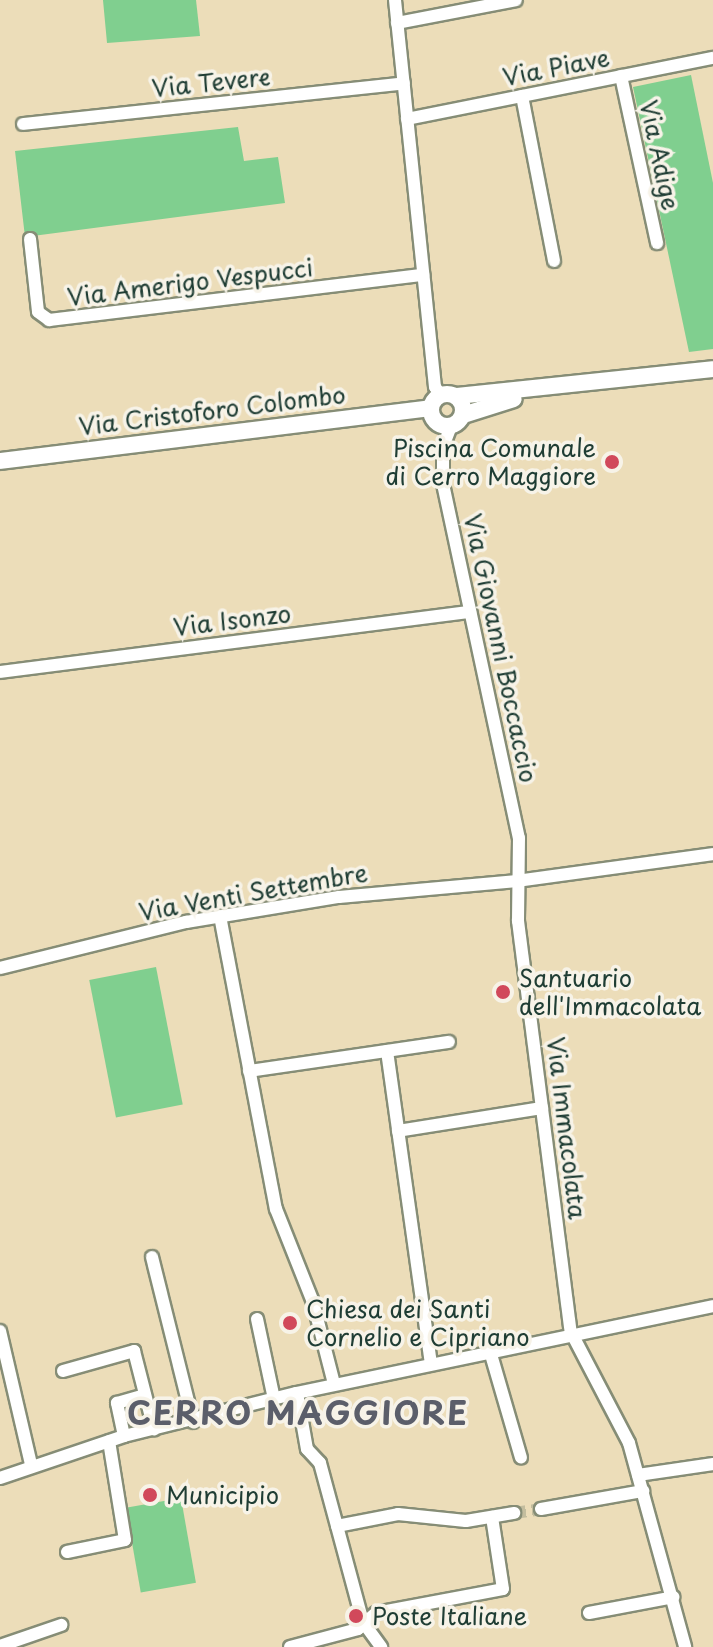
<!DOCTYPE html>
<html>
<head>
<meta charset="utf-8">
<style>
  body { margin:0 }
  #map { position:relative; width:713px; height:1647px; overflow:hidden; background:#ecddb9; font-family:"Playpen Sans",sans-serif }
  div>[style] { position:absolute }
  .green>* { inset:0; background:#80cf8f; transform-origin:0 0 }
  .street-tunnel>* { height:12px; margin-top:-6px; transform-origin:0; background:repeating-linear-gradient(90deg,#c3bd9e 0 12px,transparent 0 18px) }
  .roads { filter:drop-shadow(2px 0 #868d76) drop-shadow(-2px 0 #868d76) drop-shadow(0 2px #868d76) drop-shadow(0 -2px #868d76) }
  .street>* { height:12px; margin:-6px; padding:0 6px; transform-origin:6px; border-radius:6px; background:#fff }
  .secondary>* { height:16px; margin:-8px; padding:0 8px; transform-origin:8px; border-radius:8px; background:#fff }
  .secondary>.ring { margin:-8px; padding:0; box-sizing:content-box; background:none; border:16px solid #fff; border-radius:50% }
  .dots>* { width:22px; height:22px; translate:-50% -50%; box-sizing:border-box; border:4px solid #f7f3e8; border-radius:50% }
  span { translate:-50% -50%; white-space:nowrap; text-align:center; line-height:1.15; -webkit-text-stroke:7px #f7f3e8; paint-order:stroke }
  .street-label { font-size:24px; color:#1f3d34 }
  .poi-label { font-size:24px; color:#1f3d34 }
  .right { translate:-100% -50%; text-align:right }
  .left { translate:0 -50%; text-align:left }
  .district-label { font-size:32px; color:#5b5e6a; font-weight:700; letter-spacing:2px }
</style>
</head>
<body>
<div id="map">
  <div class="green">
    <div style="clip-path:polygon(103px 0,196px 0,200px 36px,107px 43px)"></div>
    <div style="clip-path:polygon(691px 75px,713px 183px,713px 349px,689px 352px,633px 87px)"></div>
    <div style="clip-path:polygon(238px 127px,244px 161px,278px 157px,285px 203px,25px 237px,15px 151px)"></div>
    <div style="left:156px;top:967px;width:140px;height:68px;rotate:79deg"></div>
    <div style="left:181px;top:1498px;width:86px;height:56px;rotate:80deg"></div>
  </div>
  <div class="street-tunnel">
    <div style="left:514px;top:1513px;width:27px;rotate:-8deg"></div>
  </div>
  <div class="roads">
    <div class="street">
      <div style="left:395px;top:0;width:389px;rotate:84.1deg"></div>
      <div style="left:435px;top:387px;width:9px;rotate:54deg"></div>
      <div style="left:397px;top:23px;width:121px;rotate:-10.9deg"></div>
      <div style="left:621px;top:76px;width:171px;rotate:77.8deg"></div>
      <div style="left:522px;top:96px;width:168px;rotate:79deg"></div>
      <div style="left:407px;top:119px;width:312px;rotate:-11.3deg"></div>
      <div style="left:23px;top:124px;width:383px;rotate:-6.1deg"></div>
      <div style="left:30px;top:239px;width:73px;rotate:83.7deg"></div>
      <div style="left:38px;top:312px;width:14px;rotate:36deg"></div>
      <div style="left:49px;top:320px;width:377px;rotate:-6.9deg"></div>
      <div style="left:451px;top:426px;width:22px;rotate:111deg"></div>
      <div style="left:443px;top:447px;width:37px;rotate:90deg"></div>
      <div style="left:443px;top:484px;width:362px;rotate:77.9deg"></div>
      <div style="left:519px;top:838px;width:83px;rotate:90.7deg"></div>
      <div style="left:518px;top:921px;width:414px;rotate:82.7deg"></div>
      <div style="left:571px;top:1332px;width:125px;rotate:62.4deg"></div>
      <div style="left:629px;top:1443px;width:212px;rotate:74.6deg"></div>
      <div style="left:0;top:672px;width:474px;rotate:-7.3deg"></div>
      <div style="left:220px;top:916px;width:298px;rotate:79.2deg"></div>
      <div style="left:276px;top:1209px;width:100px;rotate:68.3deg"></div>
      <div style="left:313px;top:1302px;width:85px;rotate:75.6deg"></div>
      <div style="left:0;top:968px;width:192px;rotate:-13.9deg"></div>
      <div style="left:186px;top:922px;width:155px;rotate:-9.3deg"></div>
      <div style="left:339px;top:897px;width:179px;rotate:-5.1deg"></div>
      <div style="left:517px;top:881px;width:198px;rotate:-7.8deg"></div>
      <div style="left:387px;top:1051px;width:316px;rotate:82deg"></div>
      <div style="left:249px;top:1071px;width:202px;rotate:-8.3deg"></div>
      <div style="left:398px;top:1131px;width:146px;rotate:-9.1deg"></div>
      <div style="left:152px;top:1257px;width:170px;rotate:76deg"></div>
      <div style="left:257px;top:1319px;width:82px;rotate:78deg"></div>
      <div style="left:0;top:1331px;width:137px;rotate:76.9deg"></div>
      <div style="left:490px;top:1351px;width:111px;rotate:73.8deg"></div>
      <div style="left:63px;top:1371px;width:74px;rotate:-15.7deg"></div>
      <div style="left:134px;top:1351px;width:81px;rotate:75.6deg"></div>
      <div style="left:297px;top:1393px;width:57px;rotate:79.9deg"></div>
      <div style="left:307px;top:1449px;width:19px;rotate:47deg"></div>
      <div style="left:320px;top:1463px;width:165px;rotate:74.9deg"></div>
      <div style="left:363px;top:1622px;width:31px;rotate:54deg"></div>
      <div style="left:124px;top:1436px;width:34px;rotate:-102deg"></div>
      <div style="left:117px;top:1403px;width:29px;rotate:-16deg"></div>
      <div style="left:638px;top:1475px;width:76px;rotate:-8.3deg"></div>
      <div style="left:0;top:1478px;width:131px;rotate:-18.7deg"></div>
      <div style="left:124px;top:1436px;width:178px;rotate:-14deg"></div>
      <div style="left:297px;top:1393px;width:425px;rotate:-11.8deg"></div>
      <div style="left:541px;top:1509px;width:104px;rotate:-10deg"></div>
      <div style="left:337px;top:1526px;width:62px;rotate:-11.1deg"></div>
      <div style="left:398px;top:1514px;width:68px;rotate:5.9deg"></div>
      <div style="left:466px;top:1521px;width:49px;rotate:-9.5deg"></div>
      <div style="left:67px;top:1552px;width:59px;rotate:-11.7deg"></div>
      <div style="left:125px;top:1540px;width:100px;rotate:-99.2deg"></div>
      <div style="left:589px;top:1613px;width:86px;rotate:-10.7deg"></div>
      <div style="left:0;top:1646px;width:65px;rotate:-19deg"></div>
      <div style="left:290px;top:1647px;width:70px;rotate:-14.8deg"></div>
      <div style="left:358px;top:1629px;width:24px;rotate:-42deg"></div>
      <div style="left:376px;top:1613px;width:129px;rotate:-10.7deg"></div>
      <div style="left:503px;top:1589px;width:73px;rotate:-98.7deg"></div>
    </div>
    <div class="secondary">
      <div class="ring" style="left:431px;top:394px;width:16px;height:16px"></div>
      <div style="left:457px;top:396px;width:257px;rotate:-6deg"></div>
      <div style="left:463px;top:415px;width:53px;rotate:-17.4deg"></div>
      <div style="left:0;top:461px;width:434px;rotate:-7deg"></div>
    </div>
  </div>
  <div class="dots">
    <div style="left:612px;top:462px;background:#d1495b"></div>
    <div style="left:503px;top:992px;background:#d1495b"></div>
    <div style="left:290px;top:1323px;background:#d1495b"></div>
    <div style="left:150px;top:1495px;background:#d1495b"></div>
    <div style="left:356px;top:1616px;background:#d1495b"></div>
  </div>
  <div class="street-label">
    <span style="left:556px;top:67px;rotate:-11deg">Via Piave</span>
    <span style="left:211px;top:82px;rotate:-6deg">Via Tevere</span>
    <span style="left:660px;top:155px;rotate:78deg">Via Adige</span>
    <span style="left:190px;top:282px;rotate:-7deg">Via Amerigo Vespucci</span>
    <span style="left:212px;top:410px;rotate:-7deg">Via Cristoforo Colombo</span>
    <span style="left:232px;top:620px;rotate:-7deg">Via Isonzo</span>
    <span style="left:501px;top:648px;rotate:78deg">Via Giovanni Boccaccio</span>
    <span style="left:253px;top:892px;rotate:-10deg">Via Venti Settembre</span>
    <span style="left:567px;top:1128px;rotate:83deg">Via Immacolata</span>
  </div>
  <div class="poi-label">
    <span class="right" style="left:596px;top:462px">Piscina Comunale<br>di Cerro Maggiore</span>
    <span class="left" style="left:519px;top:992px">Santuario<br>dell'Immacolata</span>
    <span class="left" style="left:306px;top:1323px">Chiesa dei Santi<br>Cornelio e Cipriano</span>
    <span class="left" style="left:166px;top:1495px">Municipio</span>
    <span class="left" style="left:372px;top:1616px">Poste Italiane</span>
  </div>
  <div class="district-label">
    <span style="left:298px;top:1412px">CERRO MAGGIORE</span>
  </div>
</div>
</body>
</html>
